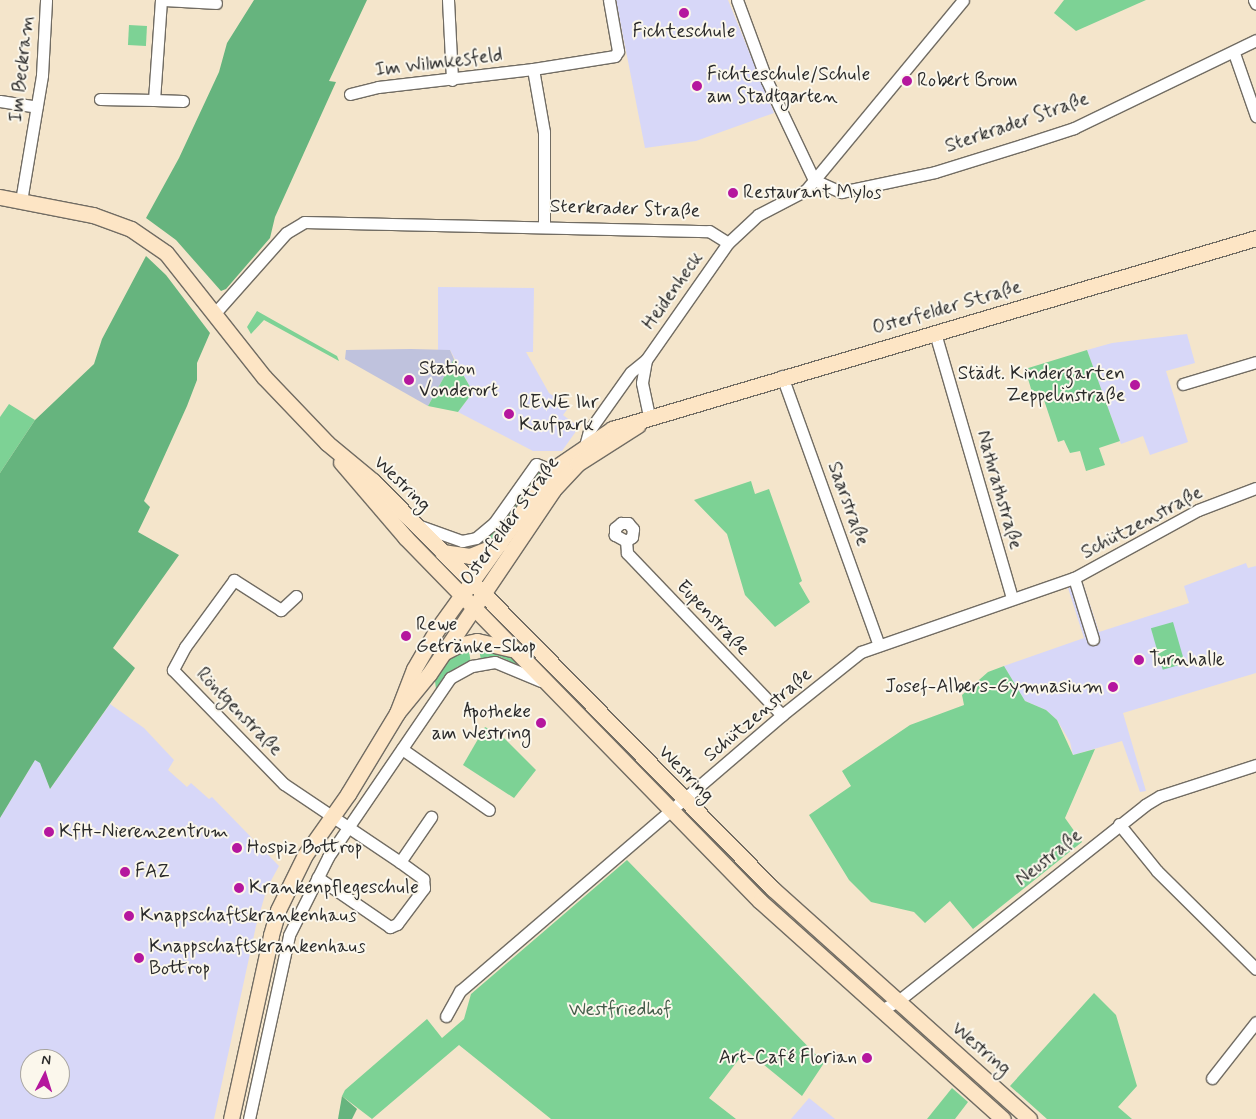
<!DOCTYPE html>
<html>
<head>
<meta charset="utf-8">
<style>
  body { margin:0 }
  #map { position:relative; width:1256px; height:1119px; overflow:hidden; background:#f4e5cb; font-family:Mynerve,sans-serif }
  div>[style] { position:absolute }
  .built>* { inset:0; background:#d7d7f8 }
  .industrial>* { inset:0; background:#bfc2dd }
  .green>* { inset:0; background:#7dd295; transform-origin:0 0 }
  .forest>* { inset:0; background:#66b47e }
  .roads { filter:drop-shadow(1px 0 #716c63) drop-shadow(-1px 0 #716c63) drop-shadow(0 1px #716c63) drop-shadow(0 -1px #716c63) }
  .street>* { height:11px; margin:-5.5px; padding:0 5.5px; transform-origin:5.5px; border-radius:5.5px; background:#fff }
  .secondary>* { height:15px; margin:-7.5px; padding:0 7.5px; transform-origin:7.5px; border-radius:7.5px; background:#fde5c5 }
  .dots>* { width:14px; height:14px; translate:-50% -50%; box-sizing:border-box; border:2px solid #fbf7ec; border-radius:50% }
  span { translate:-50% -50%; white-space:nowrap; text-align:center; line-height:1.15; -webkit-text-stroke:4px #fbf7ec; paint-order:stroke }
  .poi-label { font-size:19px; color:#2b2b2b }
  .left { translate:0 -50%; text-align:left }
  .right { translate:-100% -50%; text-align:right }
  .street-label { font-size:19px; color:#2b2b2b }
  .park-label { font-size:19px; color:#445d4b }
  .north { position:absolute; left:20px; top:1049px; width:50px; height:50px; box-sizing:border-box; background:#fbf7ec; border:1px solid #a8a59f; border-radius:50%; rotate:5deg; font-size:14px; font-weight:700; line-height:20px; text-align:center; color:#2b2b2b }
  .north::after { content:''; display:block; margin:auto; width:18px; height:22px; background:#b5179e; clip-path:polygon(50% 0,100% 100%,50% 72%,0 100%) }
</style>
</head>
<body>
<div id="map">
  <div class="built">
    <div style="clip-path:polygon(616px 0,728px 0,774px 113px,696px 141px,645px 148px)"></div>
    <div style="clip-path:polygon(438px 287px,534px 288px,533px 352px,526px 352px,549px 393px,569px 407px,563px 415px,579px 427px,562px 451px,533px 451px,458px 412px,473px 392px,450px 350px,438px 350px)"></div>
    <div style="clip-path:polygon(1187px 334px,1195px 363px,1166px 371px,1188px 442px,1150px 455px,1143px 436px,1121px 444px,1087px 350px,1112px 343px)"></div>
    <div style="clip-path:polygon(1246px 563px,1248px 568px,1256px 566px,1256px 673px,1123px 713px,1146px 791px,1140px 792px,1122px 741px,1073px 755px,1070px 742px,1057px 720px,1046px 710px,1025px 701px,1004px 666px,1084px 638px,1068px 588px,1083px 583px,1099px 632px,1189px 603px,1184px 586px)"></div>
    <div style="clip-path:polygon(evenodd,110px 704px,144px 728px,174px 760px,168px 770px,187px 787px,191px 783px,209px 799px,212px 797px,279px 866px,267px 888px,256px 926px,214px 1119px,0 1119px,0 818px,35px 760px,40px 762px,50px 789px,110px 704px,30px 1059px,60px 1059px,60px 1089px,30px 1089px,30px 1059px)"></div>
    <div style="clip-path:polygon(809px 1098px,835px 1119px,791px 1119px)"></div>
  </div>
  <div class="industrial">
    <div style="clip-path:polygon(411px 349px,450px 350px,454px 359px,428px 406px,345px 359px,346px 350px)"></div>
  </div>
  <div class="green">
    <div style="clip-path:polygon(1064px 0,1146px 0,1076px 31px,1054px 13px)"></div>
    <div style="left:129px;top:25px;width:18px;height:20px;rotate:3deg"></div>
    <div style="clip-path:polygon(257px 311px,337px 356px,339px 361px,264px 320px,251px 334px,247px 327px)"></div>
    <div style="clip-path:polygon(1087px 350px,1120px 441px,1099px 448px,1105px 465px,1086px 471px,1080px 451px,1070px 453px,1064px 440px,1058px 442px,1041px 391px,1032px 392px,1025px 369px)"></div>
    <div style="clip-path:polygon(454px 359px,473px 392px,458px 412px,428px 406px)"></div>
    <div style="clip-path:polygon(9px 404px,35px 420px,0 473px,0 417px)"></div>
    <div style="clip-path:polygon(535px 469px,543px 471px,495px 537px,475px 551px,475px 541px)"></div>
    <div style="clip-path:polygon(751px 481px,755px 494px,769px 489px,802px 581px,799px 583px,810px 602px,775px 627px,745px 595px,727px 534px,694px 500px)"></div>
    <div style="clip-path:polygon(491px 614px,570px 690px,659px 781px,586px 715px,489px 617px)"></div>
    <div style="left:1173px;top:622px;width:43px;height:23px;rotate:74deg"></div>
    <div style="clip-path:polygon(478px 644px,512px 655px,525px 668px,498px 656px,481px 660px)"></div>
    <div style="clip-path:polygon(468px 646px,471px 663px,457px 667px,436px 689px,434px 673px,446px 657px)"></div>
    <div style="clip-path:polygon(1004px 666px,1025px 701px,1046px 710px,1057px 720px,1073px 755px,1095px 749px,1065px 818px,1082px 842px,973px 929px,950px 901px,925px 923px,914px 912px,871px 902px,849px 880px,809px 815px,851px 786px,842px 771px,910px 725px,964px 705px,962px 695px,988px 672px)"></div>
    <div style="clip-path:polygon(485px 727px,501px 735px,536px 770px,514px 798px,463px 765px)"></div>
    <div style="clip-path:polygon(627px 860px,824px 1063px,802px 1096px,746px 1050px,709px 1098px,736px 1119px,551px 1119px,459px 1045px,372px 1119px,342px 1096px,345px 1090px,427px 1019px,442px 1038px,464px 1019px,471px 994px)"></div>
    <div style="clip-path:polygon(1094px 993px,1116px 1015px,1137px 1086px,1118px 1107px,1132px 1119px,1047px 1119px,1010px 1086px)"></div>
    <div style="clip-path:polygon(952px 1088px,968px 1102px,955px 1119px,927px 1119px)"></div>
  </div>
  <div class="forest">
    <div style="clip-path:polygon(254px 0,367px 0,329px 81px,336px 82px,275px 217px,270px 238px,226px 289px,221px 291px,176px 240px,146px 218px,179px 158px,219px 72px,227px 43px)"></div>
    <div style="clip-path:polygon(146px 256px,166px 275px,210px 333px,197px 363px,197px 380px,187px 406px,144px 501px,150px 507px,138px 532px,179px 555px,113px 648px,135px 668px,50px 789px,40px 763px,35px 760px,0 818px,0 473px,35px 420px,94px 364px,102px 339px)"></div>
    <div style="clip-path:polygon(342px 1096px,357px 1109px,352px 1119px,338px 1119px)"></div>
  </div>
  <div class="roads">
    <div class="street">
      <div style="left:165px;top:0;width:51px;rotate:3.4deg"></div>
      <div style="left:448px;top:0;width:80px;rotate:87.1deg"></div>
      <div style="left:737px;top:0;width:86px;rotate:69.7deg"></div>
      <div style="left:767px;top:81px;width:110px;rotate:64.6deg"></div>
      <div style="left:1254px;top:0;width:4px;rotate:63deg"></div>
      <div style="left:1234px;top:53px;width:67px;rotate:70.8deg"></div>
      <div style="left:533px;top:69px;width:64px;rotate:80.1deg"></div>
      <div style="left:544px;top:132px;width:94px;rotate:90deg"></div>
      <div style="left:350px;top:94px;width:29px;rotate:-14deg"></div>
      <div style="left:378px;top:87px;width:156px;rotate:-6.6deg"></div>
      <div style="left:533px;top:69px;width:83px;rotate:-9deg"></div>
      <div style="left:615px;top:56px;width:6px;rotate:-59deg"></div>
      <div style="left:618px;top:51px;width:52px;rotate:-100deg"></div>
      <div style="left:100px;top:99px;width:54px;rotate:1.1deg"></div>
      <div style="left:154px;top:100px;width:100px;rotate:-86deg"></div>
      <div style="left:154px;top:100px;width:29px;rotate:2deg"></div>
      <div style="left:0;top:101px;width:37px;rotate:9deg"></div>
      <div style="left:814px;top:180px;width:30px;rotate:24deg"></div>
      <div style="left:841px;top:192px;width:96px;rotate:-12deg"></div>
      <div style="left:935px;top:172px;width:91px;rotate:-17.2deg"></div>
      <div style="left:1022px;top:145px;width:55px;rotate:-18.1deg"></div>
      <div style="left:1074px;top:128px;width:202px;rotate:-25.8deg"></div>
      <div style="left:21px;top:201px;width:128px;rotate:-80.5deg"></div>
      <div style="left:42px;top:75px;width:75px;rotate:-86.9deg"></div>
      <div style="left:215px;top:313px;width:107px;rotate:-48.4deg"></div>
      <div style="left:286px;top:233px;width:21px;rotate:-31deg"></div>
      <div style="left:304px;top:222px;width:405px;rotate:1.3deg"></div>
      <div style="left:709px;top:231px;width:22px;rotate:32deg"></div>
      <div style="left:935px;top:333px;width:276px;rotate:73.8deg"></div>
      <div style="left:646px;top:360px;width:23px;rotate:100deg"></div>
      <div style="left:642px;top:383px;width:35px;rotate:78deg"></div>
      <div style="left:782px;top:376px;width:286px;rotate:70.2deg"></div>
      <div style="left:1183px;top:384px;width:76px;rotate:-16.8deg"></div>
      <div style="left:585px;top:446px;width:16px;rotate:-75deg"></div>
      <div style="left:589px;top:431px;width:72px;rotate:-54.6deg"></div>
      <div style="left:631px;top:372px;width:19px;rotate:-39deg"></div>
      <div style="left:646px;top:360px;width:143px;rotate:-55deg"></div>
      <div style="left:728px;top:243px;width:41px;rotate:-43deg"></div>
      <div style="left:758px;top:215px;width:54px;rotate:-27.5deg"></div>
      <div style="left:806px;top:190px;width:246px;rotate:-50.4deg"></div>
      <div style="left:417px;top:525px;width:48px;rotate:19.6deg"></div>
      <div style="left:462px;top:541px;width:14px;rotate:-12deg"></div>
      <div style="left:476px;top:538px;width:23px;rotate:-40deg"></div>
      <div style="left:494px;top:523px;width:72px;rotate:-54.6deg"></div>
      <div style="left:536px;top:464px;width:17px;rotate:21deg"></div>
      <div style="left:626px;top:541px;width:13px;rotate:-151deg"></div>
      <div style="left:615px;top:535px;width:7px;rotate:-90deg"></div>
      <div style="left:615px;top:528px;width:8px;rotate:-40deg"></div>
      <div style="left:621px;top:523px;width:7px"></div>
      <div style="left:628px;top:523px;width:8px;rotate:50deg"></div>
      <div style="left:633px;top:529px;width:8px;rotate:97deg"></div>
      <div style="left:632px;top:537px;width:7px;rotate:146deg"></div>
      <div style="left:626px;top:541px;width:12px;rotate:85deg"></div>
      <div style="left:627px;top:553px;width:224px;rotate:46.3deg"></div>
      <div style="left:1074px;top:578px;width:64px;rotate:72.7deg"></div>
      <div style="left:296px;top:596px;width:21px;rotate:137deg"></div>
      <div style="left:281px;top:610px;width:56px;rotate:-147.4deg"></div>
      <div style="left:234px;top:580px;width:83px;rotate:126.2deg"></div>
      <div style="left:185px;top:647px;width:26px;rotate:118deg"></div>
      <div style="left:173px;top:670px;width:159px;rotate:45.8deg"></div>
      <div style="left:284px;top:784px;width:140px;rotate:33.9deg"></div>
      <div style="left:400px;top:862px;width:29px;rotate:36deg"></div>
      <div style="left:423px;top:879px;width:9px;rotate:84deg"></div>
      <div style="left:424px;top:888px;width:45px;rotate:126.9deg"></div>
      <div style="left:397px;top:924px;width:8px;rotate:157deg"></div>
      <div style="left:390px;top:927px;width:88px;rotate:-145.6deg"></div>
      <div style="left:402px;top:749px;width:106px;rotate:35deg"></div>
      <div style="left:1119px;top:824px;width:60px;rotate:51deg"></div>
      <div style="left:1157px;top:871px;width:139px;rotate:44.7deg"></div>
      <div style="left:400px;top:862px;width:55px;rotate:-55.4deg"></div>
      <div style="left:881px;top:1010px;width:19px;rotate:-28deg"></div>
      <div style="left:898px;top:1001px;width:315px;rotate:-38.4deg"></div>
      <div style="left:1145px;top:805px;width:17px;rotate:-31deg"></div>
      <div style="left:1160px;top:796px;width:101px;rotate:-17.9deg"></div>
      <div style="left:446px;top:1016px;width:29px;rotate:-61deg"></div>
      <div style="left:460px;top:991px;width:424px;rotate:-40.6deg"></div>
      <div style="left:782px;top:715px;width:101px;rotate:-38.6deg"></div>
      <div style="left:861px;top:652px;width:225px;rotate:-19.2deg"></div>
      <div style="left:1074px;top:578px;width:141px;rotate:-28.7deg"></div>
      <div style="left:1198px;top:510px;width:62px;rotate:-20.8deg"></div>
      <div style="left:1212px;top:1078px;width:71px;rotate:-51.8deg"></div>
      <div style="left:249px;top:1119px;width:188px;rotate:-77.7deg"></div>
      <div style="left:289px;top:935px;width:87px;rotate:-63.4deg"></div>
      <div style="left:328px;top:857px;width:217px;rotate:-55.7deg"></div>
      <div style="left:450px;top:678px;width:25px;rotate:-29deg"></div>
      <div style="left:472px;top:666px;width:23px;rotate:-10deg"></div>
      <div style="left:495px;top:662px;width:50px;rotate:22.4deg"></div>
    </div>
    <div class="secondary">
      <div style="left:0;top:197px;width:95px;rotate:11deg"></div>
      <div style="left:93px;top:215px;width:40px;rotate:20.2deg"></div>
      <div style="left:131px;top:229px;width:42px;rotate:34.4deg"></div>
      <div style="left:166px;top:253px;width:158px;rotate:51.7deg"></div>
      <div style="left:264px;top:377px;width:91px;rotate:46.3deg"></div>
      <div style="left:327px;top:443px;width:60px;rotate:39.6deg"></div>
      <div style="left:373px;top:481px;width:571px;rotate:45.57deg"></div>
      <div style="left:773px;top:889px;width:344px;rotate:41.9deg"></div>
      <div style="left:341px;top:462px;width:99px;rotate:49.5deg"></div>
      <div style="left:405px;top:537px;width:508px;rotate:45.72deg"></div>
      <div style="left:760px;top:901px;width:326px;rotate:41.9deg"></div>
      <div style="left:442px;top:552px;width:28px;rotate:8deg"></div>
      <div style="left:470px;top:556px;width:32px;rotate:-22deg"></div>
      <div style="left:441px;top:654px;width:19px;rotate:-28deg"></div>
      <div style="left:458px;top:645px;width:19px;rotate:-12deg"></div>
      <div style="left:477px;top:641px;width:36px;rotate:13deg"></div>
      <div style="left:397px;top:713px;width:47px;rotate:-68.9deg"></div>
      <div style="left:414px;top:669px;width:44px;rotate:-59.9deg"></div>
      <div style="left:436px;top:631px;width:198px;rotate:-54.2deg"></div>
      <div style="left:552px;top:470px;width:73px;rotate:-34.3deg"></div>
      <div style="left:612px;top:429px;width:672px;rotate:-16.52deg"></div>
      <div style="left:231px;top:1119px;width:188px;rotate:-77.7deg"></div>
      <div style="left:271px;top:935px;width:26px;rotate:-74deg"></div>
      <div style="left:278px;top:910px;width:61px;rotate:-63.9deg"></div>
      <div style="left:305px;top:855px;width:75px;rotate:-54.8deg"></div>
      <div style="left:348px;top:794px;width:95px;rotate:-58.8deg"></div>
      <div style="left:397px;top:713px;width:50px;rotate:-50.6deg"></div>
      <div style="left:429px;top:674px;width:222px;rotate:-56deg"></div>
      <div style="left:553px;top:490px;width:35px;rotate:-47deg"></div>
      <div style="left:577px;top:464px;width:72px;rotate:-32.6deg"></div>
    </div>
  </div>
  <div class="dots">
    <div style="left:684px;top:13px;background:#b5179e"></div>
    <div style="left:907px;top:81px;background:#b5179e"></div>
    <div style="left:697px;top:86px;background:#b5179e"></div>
    <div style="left:733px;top:193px;background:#b5179e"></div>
    <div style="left:409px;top:380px;background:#b5179e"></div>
    <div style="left:1135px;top:385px;background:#b5179e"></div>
    <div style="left:509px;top:414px;background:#b5179e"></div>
    <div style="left:406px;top:636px;background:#b5179e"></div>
    <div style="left:1139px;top:660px;background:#b5179e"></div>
    <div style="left:1113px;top:687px;background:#b5179e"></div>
    <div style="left:541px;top:723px;background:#b5179e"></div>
    <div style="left:49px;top:832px;background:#b5179e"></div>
    <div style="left:237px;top:848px;background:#b5179e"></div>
    <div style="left:125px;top:872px;background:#b5179e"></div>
    <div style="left:239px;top:888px;background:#b5179e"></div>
    <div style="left:129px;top:916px;background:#b5179e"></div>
    <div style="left:139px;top:958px;background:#b5179e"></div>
    <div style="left:867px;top:1058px;background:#b5179e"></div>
  </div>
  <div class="poi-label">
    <span style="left:684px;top:32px">Fichteschule</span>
    <span class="left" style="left:707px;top:86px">Fichteschule/Schule<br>am Stadtgarten</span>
    <span class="left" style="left:917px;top:81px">Robert Brom</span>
    <span class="left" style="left:743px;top:193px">Restaurant Mylos</span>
    <span class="left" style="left:419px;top:380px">Station<br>Vonderort</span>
    <span class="right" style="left:1125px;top:385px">Städt. Kindergarten<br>Zeppelinstraße</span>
    <span class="left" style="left:519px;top:414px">REWE Ihr<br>Kaufpark</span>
    <span class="left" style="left:416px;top:636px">Rewe<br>Getränke-Shop</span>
    <span class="left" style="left:1149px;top:660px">Turnhalle</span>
    <span class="right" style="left:1103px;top:687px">Josef-Albers-Gymnasium</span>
    <span class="right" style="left:531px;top:723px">Apotheke<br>am Westring</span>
    <span class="left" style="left:59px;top:832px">KfH-Nierenzentrum</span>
    <span class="left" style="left:247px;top:848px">Hospiz Bottrop</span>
    <span class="left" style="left:135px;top:872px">FAZ</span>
    <span class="left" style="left:249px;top:888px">Krankenpflegeschule</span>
    <span class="left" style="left:140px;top:916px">Knappschaftskrankenhaus</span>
    <span class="left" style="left:149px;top:958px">Knappschaftskrankenhaus<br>Bottrop</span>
    <span class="right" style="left:857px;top:1058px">Art-Café Florian</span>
  </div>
  <div class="street-label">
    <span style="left:439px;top:63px;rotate:-7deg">Im Wilmkesfeld</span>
    <span style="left:22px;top:69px;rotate:-84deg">Im Beckram</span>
    <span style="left:1017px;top:123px;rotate:-19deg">Sterkrader Straße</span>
    <span style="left:625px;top:209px;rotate:2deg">Sterkrader Straße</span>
    <span style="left:673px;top:291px;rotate:-55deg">Heidenheck</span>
    <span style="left:947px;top:308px;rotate:-16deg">Osterfelder Straße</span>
    <span style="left:402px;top:484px;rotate:44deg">Westring</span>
    <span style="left:999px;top:490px;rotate:74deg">Nathrathstraße</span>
    <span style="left:848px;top:504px;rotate:70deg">Saarstraße</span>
    <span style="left:510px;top:521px;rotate:-54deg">Osterfelder Straße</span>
    <span style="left:1142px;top:523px;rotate:-28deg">Schützenstraße</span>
    <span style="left:713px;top:618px;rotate:46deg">Eupenstraße</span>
    <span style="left:239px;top:712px;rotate:46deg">Röntgenstraße</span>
    <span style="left:758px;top:715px;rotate:-40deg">Schützenstraße</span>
    <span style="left:686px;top:774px;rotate:46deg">Westring</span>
    <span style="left:1049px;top:858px;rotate:-39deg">Neustraße</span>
    <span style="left:981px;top:1049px;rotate:41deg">Westring</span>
  </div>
  <div class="park-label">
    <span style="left:620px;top:1010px">Westfriedhof</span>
  </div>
  <div class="north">N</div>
</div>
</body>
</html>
